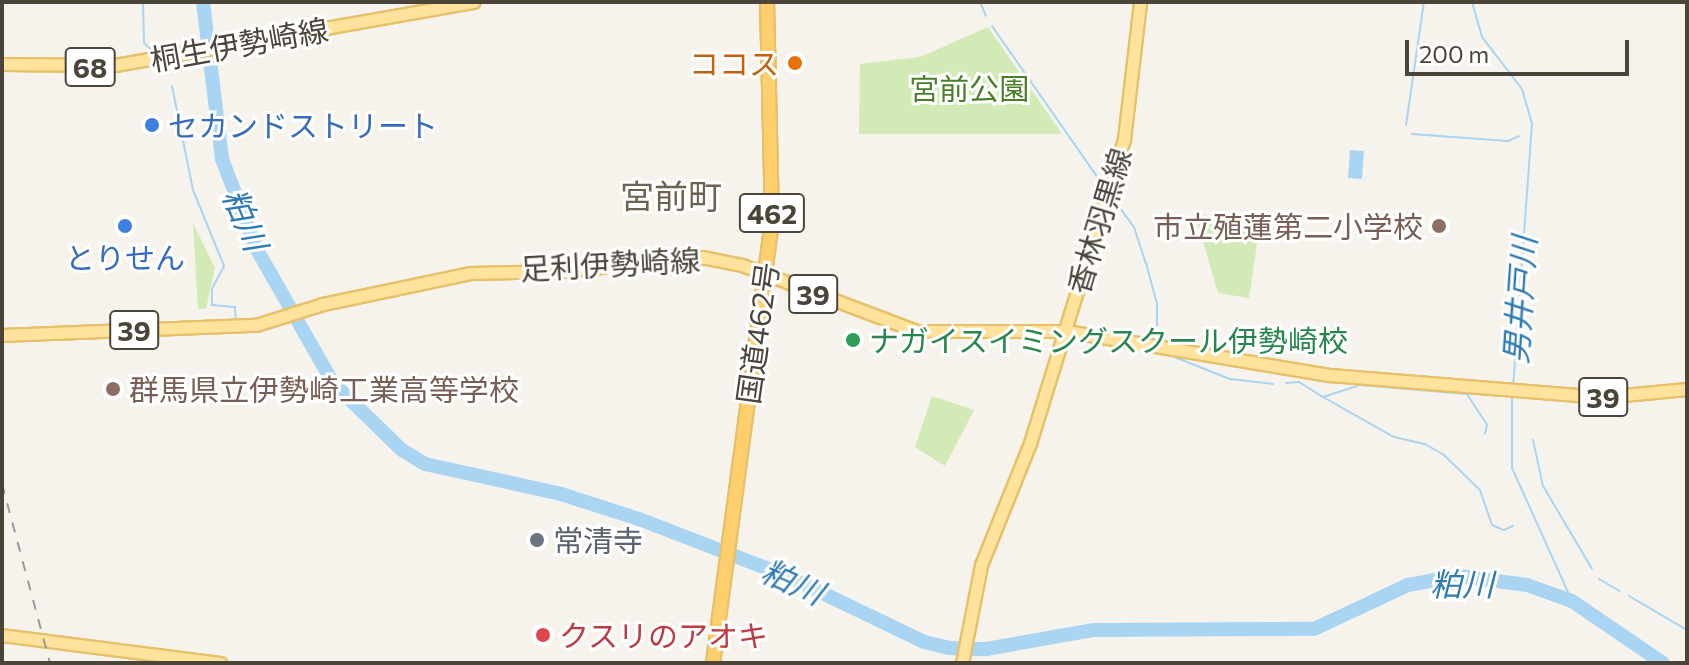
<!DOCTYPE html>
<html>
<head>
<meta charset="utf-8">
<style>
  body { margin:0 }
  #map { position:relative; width:1689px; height:665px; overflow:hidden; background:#f6f3ec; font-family:Commissioner,"Noto Sans JP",sans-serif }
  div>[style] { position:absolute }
  .green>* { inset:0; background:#d2eab5 }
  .water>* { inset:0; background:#a9d4f2; transform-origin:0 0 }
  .stream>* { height:2px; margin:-1px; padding:0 1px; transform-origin:1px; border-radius:1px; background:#a9d4f2 }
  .river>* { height:14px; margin:-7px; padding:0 7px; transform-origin:7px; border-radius:7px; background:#a9d4f2 }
  .roads { filter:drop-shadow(2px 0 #e6c16a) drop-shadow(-2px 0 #e6c16a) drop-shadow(0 2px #e6c16a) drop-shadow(0 -2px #e6c16a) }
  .major>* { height:11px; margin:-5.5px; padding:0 5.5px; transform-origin:5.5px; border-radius:5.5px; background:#ffe39c }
  .highway>* { height:12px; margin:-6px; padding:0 6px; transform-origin:6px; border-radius:6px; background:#ffcf6e }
  .rail>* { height:2px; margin-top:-1px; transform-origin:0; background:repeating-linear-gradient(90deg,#9a9a9a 0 10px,transparent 0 20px) }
  .dots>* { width:22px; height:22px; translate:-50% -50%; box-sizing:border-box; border:4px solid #fff; border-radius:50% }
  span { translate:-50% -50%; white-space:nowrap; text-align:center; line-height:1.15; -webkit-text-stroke:6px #fff; paint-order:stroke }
  .shield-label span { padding:2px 6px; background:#fff; border:2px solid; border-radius:6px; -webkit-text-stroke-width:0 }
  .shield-label { font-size:28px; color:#4b4439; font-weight:700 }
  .street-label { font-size:30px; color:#4b4439 }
  .food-label { font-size:30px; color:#c56008 }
  .right { translate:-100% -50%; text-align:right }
  .park-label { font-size:30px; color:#4a7f2a }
  .shop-label { font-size:30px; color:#366cbe }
  .left { translate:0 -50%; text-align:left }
  .education-label { font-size:30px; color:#785e54 }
  .leisure-label { font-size:30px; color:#27864d }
  .worship-label { font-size:30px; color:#5b616d }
  .health-label { font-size:30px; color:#be3a42 }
  .water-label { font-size:32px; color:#2e7ab2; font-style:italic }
  .quarter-label { font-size:34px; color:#6e6250 }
  .frame { position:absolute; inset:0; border:4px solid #4b4439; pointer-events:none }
  .scale { position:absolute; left:1405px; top:40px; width:224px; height:36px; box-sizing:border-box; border:4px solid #4b4439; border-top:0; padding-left:10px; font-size:24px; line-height:28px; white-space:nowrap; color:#4b4439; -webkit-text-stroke:6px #fff; paint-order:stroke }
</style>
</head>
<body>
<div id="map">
  <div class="green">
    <div style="clip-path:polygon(988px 27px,1062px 134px,859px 134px,860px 64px,920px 57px)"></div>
    <div style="clip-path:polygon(1195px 214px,1260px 223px,1249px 298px,1218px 293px)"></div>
    <div style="clip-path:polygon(193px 223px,215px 268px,206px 309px,198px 309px)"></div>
    <div style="clip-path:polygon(932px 396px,974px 410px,945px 466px,915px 447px)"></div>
  </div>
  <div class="water">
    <div style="left:1350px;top:150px;width:14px;height:28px;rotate:4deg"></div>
  </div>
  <div class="stream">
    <div style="left:143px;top:2px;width:41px;rotate:88.6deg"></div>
    <div style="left:144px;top:43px;width:13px;rotate:42deg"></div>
    <div style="left:980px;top:2px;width:15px;rotate:67deg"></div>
    <div style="left:1472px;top:2px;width:36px;rotate:74deg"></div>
    <div style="left:1482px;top:37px;width:66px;rotate:52.4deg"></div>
    <div style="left:1522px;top:89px;width:35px;rotate:74deg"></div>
    <div style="left:1532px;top:123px;width:264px;rotate:94.1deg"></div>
    <div style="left:992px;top:26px;width:194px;rotate:55.1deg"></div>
    <div style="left:172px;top:86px;width:106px;rotate:78.6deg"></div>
    <div style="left:193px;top:190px;width:82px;rotate:67.8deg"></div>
    <div style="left:224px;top:266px;width:26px;rotate:118deg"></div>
    <div style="left:212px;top:289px;width:16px;rotate:90deg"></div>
    <div style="left:212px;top:305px;width:23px;rotate:5deg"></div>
    <div style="left:235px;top:307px;width:13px;rotate:86deg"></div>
    <div style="left:1406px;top:125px;width:124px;rotate:-81.7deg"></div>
    <div style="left:1412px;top:134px;width:96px;rotate:4.2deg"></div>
    <div style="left:1508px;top:141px;width:12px;rotate:-24deg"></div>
    <div style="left:1112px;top:197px;width:37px;rotate:54deg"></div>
    <div style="left:1134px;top:227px;width:38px;rotate:72deg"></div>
    <div style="left:1146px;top:263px;width:42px;rotate:75deg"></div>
    <div style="left:1157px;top:304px;width:36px;rotate:90deg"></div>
    <div style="left:1157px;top:350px;width:79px;rotate:21.7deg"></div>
    <div style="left:1230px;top:379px;width:43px;rotate:6.6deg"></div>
    <div style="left:1286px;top:383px;width:13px;rotate:-4deg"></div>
    <div style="left:1299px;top:382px;width:28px;rotate:32deg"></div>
    <div style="left:1323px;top:397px;width:39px;rotate:-18deg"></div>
    <div style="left:1360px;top:385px;width:107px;rotate:4.8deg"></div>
    <div style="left:1467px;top:394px;width:37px;rotate:57deg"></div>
    <div style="left:1487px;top:425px;width:9px;rotate:103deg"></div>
    <div style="left:1512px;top:396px;width:72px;rotate:90deg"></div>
    <div style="left:1512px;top:468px;width:146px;rotate:65.7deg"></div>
    <div style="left:1323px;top:397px;width:81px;rotate:29.4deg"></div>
    <div style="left:1394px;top:437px;width:32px;rotate:13deg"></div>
    <div style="left:1425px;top:444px;width:22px;rotate:30deg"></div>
    <div style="left:1444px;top:455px;width:50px;rotate:44.2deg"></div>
    <div style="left:1480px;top:490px;width:37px;rotate:71deg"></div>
    <div style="left:1492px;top:525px;width:13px;rotate:23deg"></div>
    <div style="left:1504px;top:530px;width:10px;rotate:-24deg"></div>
    <div style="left:1533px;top:440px;width:47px;rotate:77.7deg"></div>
    <div style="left:1543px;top:486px;width:96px;rotate:59.4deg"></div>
    <div style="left:1599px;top:579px;width:24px;rotate:30deg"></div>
    <div style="left:1629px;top:596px;width:67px;rotate:30.4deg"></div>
  </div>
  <div class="river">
    <div style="left:203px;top:2px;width:158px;rotate:83.1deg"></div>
    <div style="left:222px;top:159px;width:95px;rotate:69.1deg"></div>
    <div style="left:256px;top:248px;width:155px;rotate:60.3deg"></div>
    <div style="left:333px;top:383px;width:96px;rotate:44.2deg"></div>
    <div style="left:402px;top:450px;width:27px;rotate:31deg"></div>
    <div style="left:425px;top:464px;width:139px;rotate:12.4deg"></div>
    <div style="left:561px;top:494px;width:82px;rotate:17.8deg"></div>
    <div style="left:639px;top:519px;width:159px;rotate:21.1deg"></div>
    <div style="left:787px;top:576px;width:152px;rotate:25.7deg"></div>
    <div style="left:924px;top:642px;width:26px;rotate:13deg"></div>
    <div style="left:949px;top:648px;width:37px;rotate:2deg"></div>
    <div style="left:986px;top:649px;width:110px;rotate:-10deg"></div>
    <div style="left:1094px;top:630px;width:220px;rotate:-0.3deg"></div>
    <div style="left:1314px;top:629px;width:104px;rotate:-25.1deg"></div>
    <div style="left:1408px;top:585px;width:51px;rotate:-10.2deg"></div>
    <div style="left:1458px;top:576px;width:70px;rotate:7.4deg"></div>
    <div style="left:1527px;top:585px;width:48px;rotate:19.6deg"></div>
    <div style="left:1572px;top:601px;width:110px;rotate:34.3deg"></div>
  </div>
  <div class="roads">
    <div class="major">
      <div style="left:2px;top:64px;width:113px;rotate:0.5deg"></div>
      <div style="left:115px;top:65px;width:364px;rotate:-10deg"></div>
      <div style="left:2px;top:335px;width:254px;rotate:-2.3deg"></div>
      <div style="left:256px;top:325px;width:70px;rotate:-17.4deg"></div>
      <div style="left:323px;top:304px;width:150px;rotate:-11.9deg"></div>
      <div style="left:470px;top:273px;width:92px;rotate:-1.2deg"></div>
      <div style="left:562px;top:271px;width:141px;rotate:-5.7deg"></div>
      <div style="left:702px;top:257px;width:41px;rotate:11.3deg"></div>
      <div style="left:742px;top:265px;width:187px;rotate:20.7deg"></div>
      <div style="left:917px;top:331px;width:149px"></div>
      <div style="left:1066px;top:331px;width:268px;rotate:9.5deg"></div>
      <div style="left:1330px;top:375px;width:273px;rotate:4.6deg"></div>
      <div style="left:1602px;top:397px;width:85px;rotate:-5.4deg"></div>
      <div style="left:2px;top:635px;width:220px;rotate:7.3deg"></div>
      <div style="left:962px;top:663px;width:100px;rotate:-79deg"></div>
      <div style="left:981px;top:565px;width:131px;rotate:-68.1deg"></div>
      <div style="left:1030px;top:443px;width:318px;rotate:-72.8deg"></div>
      <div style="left:1124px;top:139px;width:138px;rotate:-83.3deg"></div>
    </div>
    <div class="highway">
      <div style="left:713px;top:663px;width:446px;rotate:-82.4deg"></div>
      <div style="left:772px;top:221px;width:219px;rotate:-91.3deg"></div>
    </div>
  </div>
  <div class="rail">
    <div style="left:2px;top:484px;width:185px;rotate:75deg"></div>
  </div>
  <div class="dots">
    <div style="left:795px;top:63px;background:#e8710a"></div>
    <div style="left:152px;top:125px;background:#3f7fe0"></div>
    <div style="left:125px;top:226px;background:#3f7fe0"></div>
    <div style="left:1439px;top:226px;background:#8d6e63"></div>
    <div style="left:853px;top:340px;background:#2e9e5b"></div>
    <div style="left:113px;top:389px;background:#8d6e63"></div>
    <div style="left:537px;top:540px;background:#6b7280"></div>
    <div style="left:543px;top:635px;background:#e0444e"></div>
  </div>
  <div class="shield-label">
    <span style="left:90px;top:67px">68</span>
    <span style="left:772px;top:213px">462</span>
    <span style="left:813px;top:294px">39</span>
    <span style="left:134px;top:330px">39</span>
    <span style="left:1603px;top:397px">39</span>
  </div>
  <div class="street-label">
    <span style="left:239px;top:44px;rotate:-10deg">桐生伊勢崎線</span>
    <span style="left:1099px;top:221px;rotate:-73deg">香林羽黒線</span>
    <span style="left:610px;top:264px;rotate:-3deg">足利伊勢崎線</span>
    <span style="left:757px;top:333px;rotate:-82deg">国道462号</span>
  </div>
  <div class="food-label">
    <span class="right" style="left:779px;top:63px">ココス</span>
  </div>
  <div class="park-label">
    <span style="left:969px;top:88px">宮前公園</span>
  </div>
  <div class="shop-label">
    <span class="left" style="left:168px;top:125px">セカンドストリート</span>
    <span style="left:125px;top:257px">とりせん</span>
  </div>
  <div class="education-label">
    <span class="right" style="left:1423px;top:226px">市立殖蓮第二小学校</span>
    <span class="left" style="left:129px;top:389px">群馬県立伊勢崎工業高等学校</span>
  </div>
  <div class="leisure-label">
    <span class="left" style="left:869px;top:340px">ナガイスイミングスクール伊勢崎校</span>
  </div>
  <div class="worship-label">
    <span class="left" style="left:553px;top:540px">常清寺</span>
  </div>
  <div class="health-label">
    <span class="left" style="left:559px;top:635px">クスリのアオキ</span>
  </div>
  <div class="water-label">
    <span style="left:246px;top:219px;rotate:67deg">粕川</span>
    <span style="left:1519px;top:300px;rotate:-86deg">男井戸川</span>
    <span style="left:793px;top:581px;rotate:24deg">粕川</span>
    <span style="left:1462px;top:583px">粕川</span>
  </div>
  <div class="quarter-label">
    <span style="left:671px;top:196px">宮前町</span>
  </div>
  <div class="frame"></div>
  <div class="scale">200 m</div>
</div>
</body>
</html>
